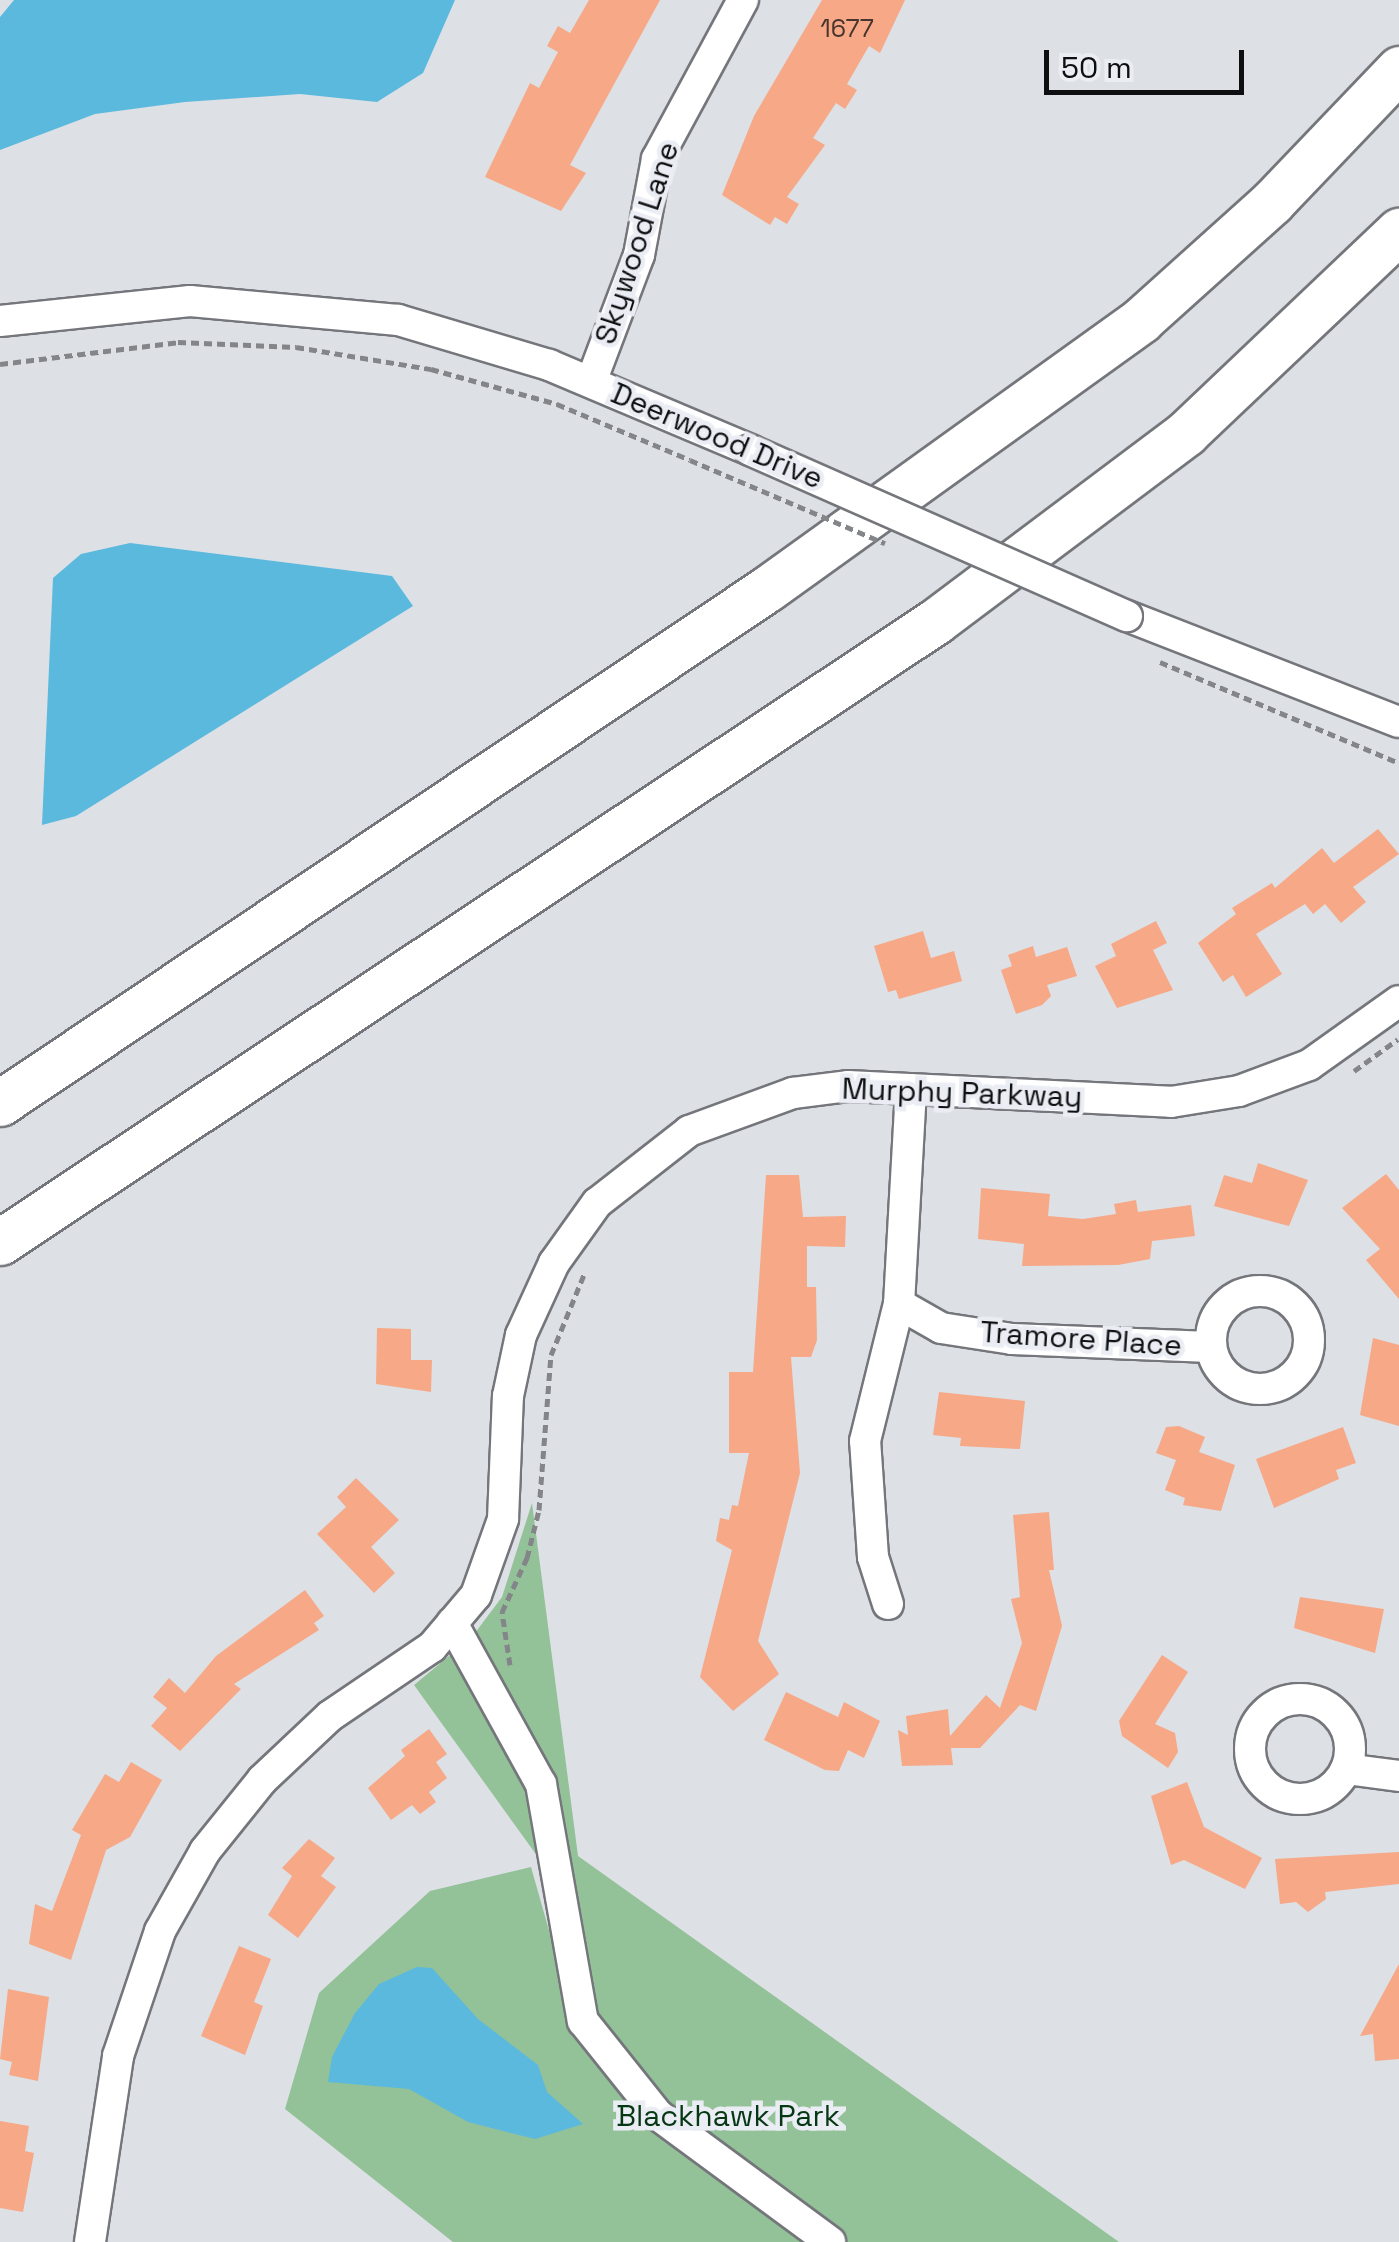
<!DOCTYPE html>
<html>
<head>
<meta charset="utf-8">
<style>
  body { margin:0 }
  #map { position:relative; width:1399px; height:2242px; overflow:hidden; background:#dde0e5; font-family:"Space Grotesk",sans-serif }
  div>[style] { position:absolute }
  .green>* { inset:0; background:#93c198 }
  .water>* { inset:0; background:#5bb9de }
  .building>* { inset:0; background:#f6a887 }
  .path>* { height:5px; margin-top:-2.5px; transform-origin:0; background:repeating-linear-gradient(90deg,#838589 0 8px,transparent 0 13px) }
  .roads { filter:drop-shadow(2px 0 #74767b) drop-shadow(-2px 0 #74767b) drop-shadow(0 2px #74767b) drop-shadow(0 -2px #74767b) }
  .minor>* { height:30px; margin:-15px; padding:0 15px; transform-origin:15px; border-radius:15px; background:#fff }
  .minor>.ring { margin:-15px; padding:0; box-sizing:content-box; background:none; border:30px solid #fff; border-radius:50% }
  .highway>* { height:45px; margin:-22.5px; padding:0 22.5px; transform-origin:22.5px; border-radius:22.5px; background:#fff }
  .path-bridge>* { height:5px; margin-top:-2.5px; transform-origin:0; background:repeating-linear-gradient(90deg,#838589 0 8px,transparent 0 13px) }
  .bridges { filter:drop-shadow(2px 0 #74767b) drop-shadow(-2px 0 #74767b) drop-shadow(0 2px #74767b) drop-shadow(0 -2px #74767b) }
  .minor-bridge>* { height:30px; margin:-15px; padding:0 15px; transform-origin:15px; border-radius:15px; background:#fff }
  span { translate:-50% -50%; white-space:nowrap; text-align:center; line-height:1.15; -webkit-text-stroke:9px #eaedf3; paint-order:stroke }
  .number-label { font-size:25px; color:#48352e }
  .number-label span { -webkit-text-stroke-width:0 }
  .street-label { font-size:30px; color:#0e0f11 }
  .park-label { font-size:30px; color:#073814 }
  .scale { position:absolute; left:1044px; top:50px; width:200px; height:45px; box-sizing:border-box; border:5px solid #0e0f11; border-top:0; padding-left:12px; font-size:30px; line-height:35px; white-space:nowrap; color:#0e0f11; -webkit-text-stroke:8px #eaedf3; paint-order:stroke }
</style>
</head>
<body>
<div id="map">
  <div class="green">
    <div style="clip-path:polygon(532px 1503px,578px 1856px,1119px 2242px,453px 2242px,285px 2109px,319px 1993px,430px 1891px,531px 1867px,576px 2026px,569px 1900px,414px 1685px,472px 1637px,502px 1597px)"></div>
  </div>
  <div class="water">
    <div style="clip-path:polygon(14px 0,455px 0,423px 73px,377px 102px,300px 94px,185px 102px,95px 114px,0 150px,0 17px)"></div>
    <div style="clip-path:polygon(130px 543px,392px 576px,413px 606px,76px 816px,42px 825px,53px 578px,81px 554px)"></div>
    <div style="clip-path:polygon(417px 1967px,432px 1968px,478px 2019px,538px 2065px,547px 2092px,583px 2124px,535px 2139px,468px 2122px,409px 2089px,328px 2082px,332px 2057px,355px 2013px,379px 1984px)"></div>
  </div>
  <div class="building">
    <div style="clip-path:polygon(589px 0,660px 0,570px 165px,586px 173px,561px 211px,485px 177px,530px 83px,539px 88px,558px 52px,547px 46px,558px 26px,570px 33px)"></div>
    <div style="clip-path:polygon(822px 0,905px 0,880px 53px,869px 46px,847px 84px,857px 90px,845px 109px,836px 103px,813px 138px,825px 145px,787px 197px,799px 204px,787px 224px,775px 217px,770px 225px,722px 195px,754px 116px)"></div>
    <div style="clip-path:polygon(1378px 829px,1399px 854px,1353px 887px,1366px 902px,1341px 923px,1325px 904px,1313px 914px,1305px 904px,1256px 934px,1282px 974px,1246px 997px,1233px 975px,1223px 982px,1198px 943px,1236px 914px,1232px 908px,1272px 883px,1275px 888px,1322px 848px,1334px 863px)"></div>
    <div style="clip-path:polygon(1156px 921px,1167px 943px,1153px 950px,1173px 990px,1117px 1008px,1095px 966px,1116px 956px,1111px 944px)"></div>
    <div style="clip-path:polygon(923px 931px,931px 958px,954px 951px,962px 981px,899px 999px,896px 990px,888px 992px,874px 946px)"></div>
    <div style="clip-path:polygon(1033px 946px,1036px 957px,1067px 947px,1077px 976px,1047px 985px,1051px 996px,1042px 1005px,1016px 1014px,1001px 970px,1012px 966px,1008px 955px)"></div>
    <div style="clip-path:polygon(1258px 1163px,1308px 1180px,1289px 1226px,1214px 1206px,1224px 1175px,1252px 1183px)"></div>
    <div style="clip-path:polygon(1386px 1174px,1399px 1190px,1399px 1299px,1366px 1260px,1380px 1249px,1342px 1208px)"></div>
    <div style="clip-path:polygon(766px 1175px,799px 1175px,803px 1217px,846px 1216px,845px 1247px,807px 1246px,807px 1287px,816px 1287px,817px 1340px,811px 1357px,791px 1357px,800px 1473px,758px 1641px,779px 1674px,733px 1711px,700px 1677px,732px 1550px,716px 1541px,720px 1518px,729px 1520px,732px 1505px,738px 1506px,749px 1453px,729px 1453px,729px 1372px,753px 1372px)"></div>
    <div style="clip-path:polygon(981px 1188px,1050px 1194px,1048px 1216px,1083px 1219px,1116px 1214px,1114px 1204px,1136px 1200px,1138px 1212px,1191px 1205px,1195px 1236px,1152px 1241px,1150px 1259px,1118px 1265px,1022px 1266px,1024px 1244px,978px 1239px)"></div>
    <div style="clip-path:polygon(377px 1328px,411px 1329px,411px 1360px,432px 1360px,431px 1392px,376px 1384px)"></div>
    <div style="clip-path:polygon(1373px 1338px,1399px 1345px,1399px 1426px,1360px 1415px)"></div>
    <div style="clip-path:polygon(939px 1392px,1025px 1401px,1020px 1449px,960px 1446px,961px 1438px,933px 1435px)"></div>
    <div style="clip-path:polygon(1179px 1426px,1205px 1437px,1199px 1452px,1235px 1465px,1221px 1511px,1183px 1505px,1185px 1498px,1165px 1490px,1176px 1460px,1156px 1453px,1166px 1427px)"></div>
    <div style="clip-path:polygon(1343px 1427px,1356px 1463px,1336px 1470px,1339px 1479px,1274px 1508px,1256px 1459px)"></div>
    <div style="clip-path:polygon(356px 1478px,399px 1520px,371px 1547px,395px 1573px,374px 1593px,317px 1534px,346px 1507px,337px 1497px)"></div>
    <div style="clip-path:polygon(1049px 1512px,1054px 1570px,1049px 1570px,1062px 1626px,1036px 1711px,1020px 1705px,980px 1748px,951px 1748px,953px 1765px,902px 1766px,898px 1730px,908px 1735px,906px 1716px,948px 1709px,950px 1736px,986px 1695px,1000px 1708px,1022px 1643px,1011px 1599px,1020px 1597px,1013px 1515px)"></div>
    <div style="clip-path:polygon(305px 1590px,324px 1616px,314px 1623px,319px 1630px,234px 1684px,241px 1689px,180px 1751px,151px 1726px,167px 1708px,153px 1697px,169px 1678px,185px 1693px,216px 1656px)"></div>
    <div style="clip-path:polygon(1300px 1597px,1384px 1609px,1375px 1653px,1294px 1628px)"></div>
    <div style="clip-path:polygon(1162px 1655px,1188px 1672px,1155px 1724px,1175px 1733px,1178px 1752px,1168px 1768px,1122px 1736px,1119px 1721px)"></div>
    <div style="clip-path:polygon(786px 1692px,838px 1717px,844px 1702px,880px 1721px,864px 1758px,848px 1750px,839px 1771px,825px 1770px,764px 1740px)"></div>
    <div style="clip-path:polygon(429px 1729px,447px 1754px,436px 1762px,447px 1778px,429px 1792px,436px 1802px,420px 1814px,412px 1805px,391px 1820px,368px 1788px,405px 1756px,401px 1750px)"></div>
    <div style="clip-path:polygon(131px 1762px,162px 1780px,130px 1837px,106px 1850px,71px 1960px,29px 1944px,35px 1904px,52px 1911px,81px 1835px,72px 1830px,105px 1774px,119px 1782px)"></div>
    <div style="clip-path:polygon(1187px 1782px,1204px 1827px,1262px 1858px,1245px 1889px,1184px 1860px,1171px 1865px,1151px 1796px)"></div>
    <div style="clip-path:polygon(309px 1839px,335px 1858px,321px 1876px,336px 1887px,298px 1938px,268px 1915px,292px 1876px,282px 1868px)"></div>
    <div style="clip-path:polygon(1399px 1852px,1399px 1884px,1325px 1892px,1326px 1899px,1308px 1912px,1296px 1902px,1280px 1904px,1275px 1859px)"></div>
    <div style="clip-path:polygon(239px 1946px,271px 1959px,254px 2002px,263px 2006px,245px 2055px,201px 2036px)"></div>
    <div style="clip-path:polygon(1399px 1964px,1399px 2059px,1375px 2061px,1373px 2034px,1360px 2036px)"></div>
    <div style="clip-path:polygon(8px 1989px,49px 1997px,38px 2081px,9px 2075px,12px 2062px,0 2059px)"></div>
    <div style="clip-path:polygon(0 2121px,29px 2126px,25px 2151px,34px 2153px,23px 2212px,0 2208px)"></div>
  </div>
  <div class="path">
    <div style="left:0;top:364px;width:179px;rotate:-7deg"></div>
    <div style="left:178px;top:342px;width:118px;rotate:2.4deg"></div>
    <div style="left:296px;top:347px;width:137px;rotate:9.3deg"></div>
    <div style="left:431px;top:369px;width:131px;rotate:15.5deg"></div>
    <div style="left:557px;top:404px;width:144px;rotate:22.8deg"></div>
    <div style="left:1160px;top:662px;width:259px;rotate:22.9deg"></div>
    <div style="left:1354px;top:1071px;width:54px;rotate:-36deg"></div>
    <div style="left:510px;top:1665px;width:54px;rotate:-98.6deg"></div>
    <div style="left:502px;top:1612px;width:60px;rotate:-65.2deg"></div>
    <div style="left:527px;top:1558px;width:49px;rotate:-76deg"></div>
    <div style="left:539px;top:1510px;width:155px;rotate:-85.6deg"></div>
    <div style="left:551px;top:1355px;width:90px;rotate:-67.7deg"></div>
  </div>
  <div class="roads">
    <div class="minor">
      <div style="left:0;top:321px;width:191px;rotate:-6deg"></div>
      <div style="left:190px;top:301px;width:209px;rotate:5.2deg"></div>
      <div style="left:398px;top:320px;width:158px;rotate:16.6deg"></div>
      <div style="left:549px;top:365px;width:218px;rotate:22.9deg"></div>
      <div style="left:591px;top:382px;width:136px;rotate:-69.3deg"></div>
      <div style="left:639px;top:255px;width:98px;rotate:-79.4deg"></div>
      <div style="left:657px;top:159px;width:181px;rotate:-61.6deg"></div>
      <div style="left:1127px;top:616px;width:292px;rotate:21.3deg"></div>
      <div class="ring" style="left:1211px;top:1291px;width:68px;height:68px"></div>
      <div style="left:899px;top:1304px;width:48px;rotate:29.7deg"></div>
      <div style="left:941px;top:1328px;width:72px;rotate:8.8deg"></div>
      <div style="left:1012px;top:1339px;width:198px;rotate:2.3deg"></div>
      <div style="left:888px;top:1604px;width:49px;rotate:-107.7deg"></div>
      <div style="left:873px;top:1557px;width:116px;rotate:-93.9deg"></div>
      <div style="left:865px;top:1441px;width:141px;rotate:-76.1deg"></div>
      <div style="left:899px;top:1304px;width:215px;rotate:-86.8deg"></div>
      <div style="left:452px;top:1623px;width:184px;rotate:61.1deg"></div>
      <div style="left:541px;top:1784px;width:241px;rotate:80deg"></div>
      <div style="left:583px;top:2021px;width:120px;rotate:51.4deg"></div>
      <div style="left:658px;top:2115px;width:214px;rotate:36.4deg"></div>
      <div class="ring" style="left:1250px;top:1699px;width:70px;height:70px"></div>
      <div style="left:1346px;top:1769px;width:53px;rotate:7.5deg"></div>
      <div style="left:90px;top:2242px;width:188px;rotate:-81.4deg"></div>
      <div style="left:118px;top:2056px;width:132px;rotate:-71.4deg"></div>
      <div style="left:160px;top:1931px;width:92px;rotate:-60.6deg"></div>
      <div style="left:205px;top:1851px;width:91px;rotate:-51.2deg"></div>
      <div style="left:262px;top:1780px;width:93px;rotate:-43.3deg"></div>
      <div style="left:330px;top:1716px;width:123px;rotate:-34.1deg"></div>
      <div style="left:432px;top:1647px;width:68px;rotate:-49.8deg"></div>
      <div style="left:476px;top:1595px;width:81px;rotate:-70.4deg"></div>
      <div style="left:503px;top:1519px;width:123px;rotate:-87.7deg"></div>
      <div style="left:508px;top:1396px;width:62px;rotate:-78deg"></div>
      <div style="left:521px;top:1335px;width:79px;rotate:-65.4deg"></div>
      <div style="left:554px;top:1263px;width:74px;rotate:-54.4deg"></div>
      <div style="left:597px;top:1203px;width:117px;rotate:-38deg"></div>
      <div style="left:689px;top:1131px;width:111px;rotate:-20.1deg"></div>
      <div style="left:793px;top:1093px;width:55px;rotate:-7.3deg"></div>
      <div style="left:848px;top:1086px;width:323px;rotate:2.8deg"></div>
      <div style="left:1171px;top:1102px;width:69px;rotate:-9.2deg"></div>
      <div style="left:1239px;top:1091px;width:75px;rotate:-20.4deg"></div>
      <div style="left:1309px;top:1065px;width:110px;rotate:-35.4deg"></div>
    </div>
    <div class="highway">
      <div style="left:0;top:1103px;width:923px;rotate:-33.83deg"></div>
      <div style="left:767px;top:589px;width:461px;rotate:-35.7deg"></div>
      <div style="left:1141px;top:320px;width:176px;rotate:-42deg"></div>
      <div style="left:1272px;top:202px;width:184px;rotate:-46.3deg"></div>
      <div style="left:0;top:1242px;width:1123px;rotate:-33.56deg"></div>
      <div style="left:936px;top:621px;width:313px;rotate:-36.9deg"></div>
      <div style="left:1186px;top:433px;width:294px;rotate:-43.5deg"></div>
    </div>
  </div>
  <div class="path-bridge">
    <div style="left:690px;top:460px;width:212px;rotate:23.1deg"></div>
  </div>
  <div class="bridges">
    <div class="minor-bridge">
      <div style="left:750px;top:450px;width:412px;rotate:23.8deg"></div>
    </div>
  </div>
  <div class="number-label">
    <span style="left:847px;top:28px">1677</span>
  </div>
  <div class="street-label">
    <span style="left:637px;top:243px;rotate:-72deg">Skywood Lane</span>
    <span style="left:717px;top:436px;rotate:23deg">Deerwood Drive</span>
    <span style="left:962px;top:1093px;rotate:2deg">Murphy Parkway</span>
    <span style="left:1081px;top:1339px;rotate:4deg">Tramore Place</span>
  </div>
  <div class="park-label">
    <span style="left:728px;top:2116px">Blackhawk Park</span>
  </div>
  <div class="scale">50 m</div>
</div>
</body>
</html>
